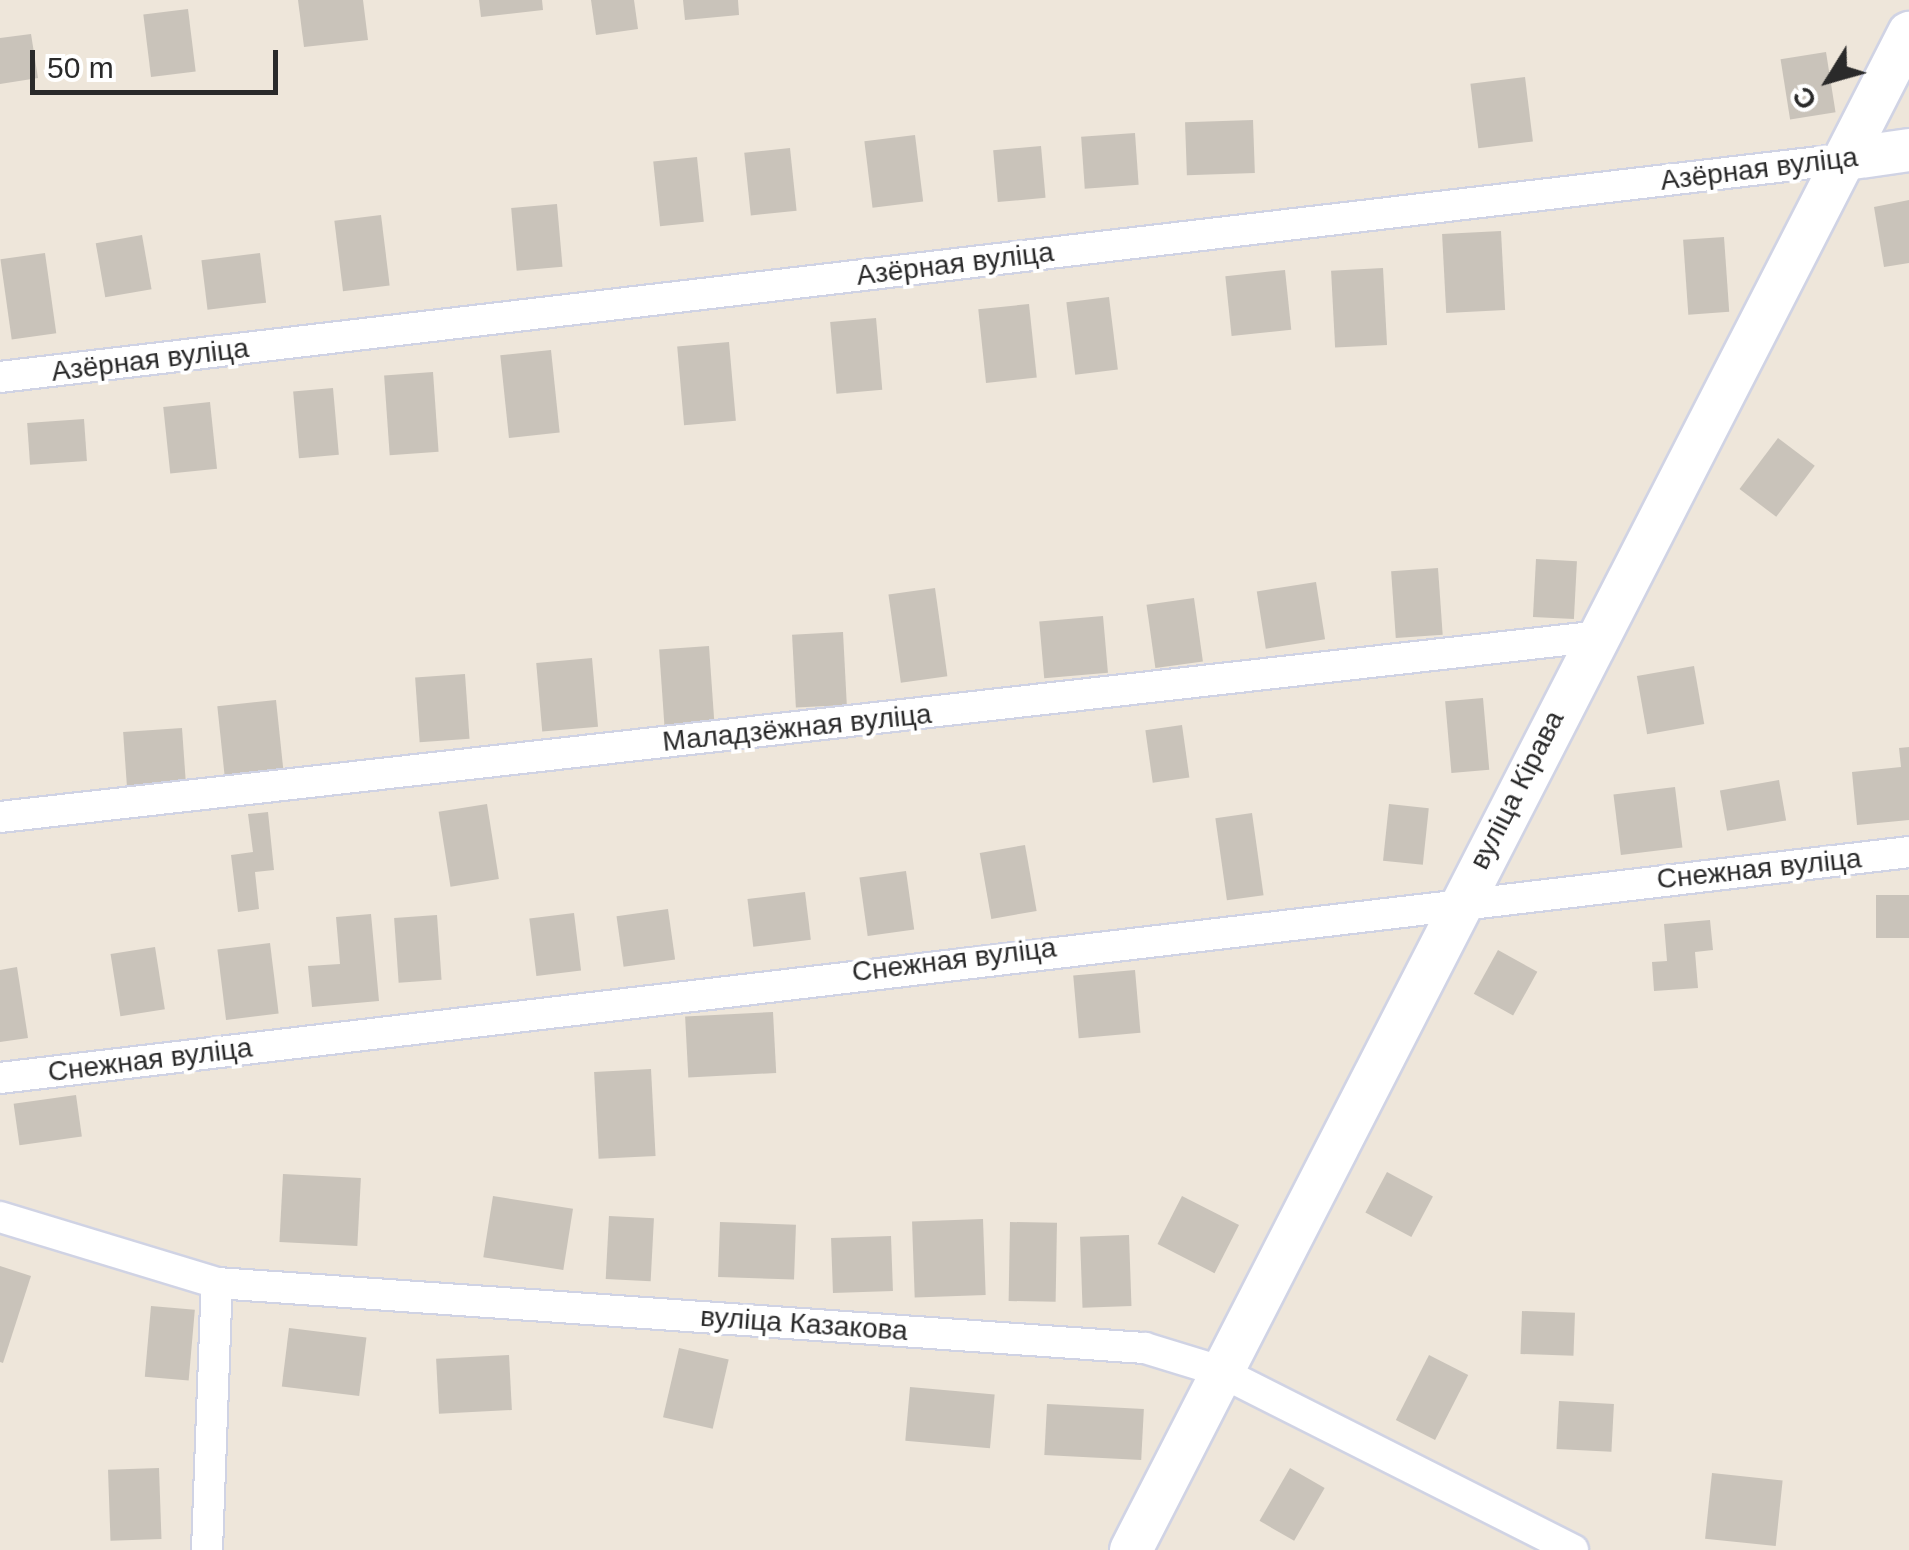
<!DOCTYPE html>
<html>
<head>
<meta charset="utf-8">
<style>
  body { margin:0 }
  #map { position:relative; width:1909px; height:1550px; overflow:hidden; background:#eee6da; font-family:Arial,sans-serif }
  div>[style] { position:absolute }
  .building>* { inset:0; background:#c9c3ba; transform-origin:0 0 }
  .roads { filter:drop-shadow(2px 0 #d0d3e4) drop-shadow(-2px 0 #d0d3e4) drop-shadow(0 2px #d0d3e4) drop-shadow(0 -2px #d0d3e4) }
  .street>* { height:30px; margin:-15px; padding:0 15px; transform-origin:15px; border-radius:15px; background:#fff }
  .secondary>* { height:42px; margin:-21px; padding:0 21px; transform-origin:21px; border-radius:21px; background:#fff }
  span { translate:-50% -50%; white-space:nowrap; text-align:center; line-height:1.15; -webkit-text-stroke:8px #fff; paint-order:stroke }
  .street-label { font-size:28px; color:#2a2a2a }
  .north { position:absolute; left:1779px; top:30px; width:100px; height:100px; -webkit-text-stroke:8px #fff; paint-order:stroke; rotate:233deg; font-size:28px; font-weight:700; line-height:40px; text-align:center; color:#2a2a2a }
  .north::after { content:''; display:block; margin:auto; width:35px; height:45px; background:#2a2a2a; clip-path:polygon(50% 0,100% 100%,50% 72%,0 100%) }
  .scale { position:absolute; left:30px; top:50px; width:248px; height:45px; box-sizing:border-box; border:5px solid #2a2a2a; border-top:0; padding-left:12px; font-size:30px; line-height:35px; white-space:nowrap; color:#2a2a2a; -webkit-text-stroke:8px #fff; paint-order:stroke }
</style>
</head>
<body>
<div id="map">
  <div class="building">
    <div style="clip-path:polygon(298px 0,363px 0,368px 40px,304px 47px)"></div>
    <div style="clip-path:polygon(479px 0,542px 0,543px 10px,481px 17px)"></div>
    <div style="clip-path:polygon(591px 0,634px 0,638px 29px,596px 35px)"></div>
    <div style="clip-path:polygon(683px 0,738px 0,739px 15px,685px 20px)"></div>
    <div style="left:188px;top:9px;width:63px;height:45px;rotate:83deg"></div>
    <div style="clip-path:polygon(31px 34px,38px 78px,0 84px,0 38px)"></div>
    <div style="left:1826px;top:52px;width:61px;height:46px;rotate:81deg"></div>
    <div style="left:1525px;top:77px;width:65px;height:55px;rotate:83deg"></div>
    <div style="left:1253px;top:120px;width:53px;height:68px;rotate:88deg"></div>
    <div style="left:1135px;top:133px;width:52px;height:54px;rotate:86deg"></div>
    <div style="left:915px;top:135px;width:67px;height:51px;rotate:83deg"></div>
    <div style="left:1041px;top:146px;width:52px;height:48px;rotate:85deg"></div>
    <div style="left:790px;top:148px;width:63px;height:46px;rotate:84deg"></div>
    <div style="left:697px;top:157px;width:65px;height:44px;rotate:84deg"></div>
    <div style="clip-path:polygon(1909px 200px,1909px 263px,1884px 267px,1874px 207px)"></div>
    <div style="left:557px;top:204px;width:63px;height:46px;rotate:85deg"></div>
    <div style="left:381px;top:215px;width:71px;height:47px;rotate:83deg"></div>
    <div style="left:1501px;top:231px;width:79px;height:59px;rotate:87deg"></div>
    <div style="left:142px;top:235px;width:55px;height:47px;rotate:80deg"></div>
    <div style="left:1724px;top:237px;width:75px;height:41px;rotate:86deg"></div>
    <div style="left:45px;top:253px;width:81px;height:45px;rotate:82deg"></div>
    <div style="left:260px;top:253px;width:50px;height:59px;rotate:83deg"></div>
    <div style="left:1383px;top:268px;width:77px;height:52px;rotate:87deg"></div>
    <div style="left:1285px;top:270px;width:60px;height:60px;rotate:84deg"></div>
    <div style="left:1109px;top:297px;width:73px;height:43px;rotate:83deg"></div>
    <div style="left:1029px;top:304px;width:74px;height:51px;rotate:84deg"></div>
    <div style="left:876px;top:318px;width:72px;height:46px;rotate:85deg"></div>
    <div style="left:729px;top:342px;width:79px;height:52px;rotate:85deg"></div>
    <div style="left:551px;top:350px;width:83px;height:51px;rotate:84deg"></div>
    <div style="left:433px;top:372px;width:80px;height:49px;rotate:86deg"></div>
    <div style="left:333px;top:388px;width:67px;height:40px;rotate:85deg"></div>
    <div style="left:210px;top:402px;width:67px;height:47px;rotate:84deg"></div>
    <div style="left:84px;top:419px;width:42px;height:57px;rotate:86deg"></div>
    <div style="left:1778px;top:438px;width:46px;height:64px;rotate:37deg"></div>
    <div style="left:1536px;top:559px;width:41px;height:58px;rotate:3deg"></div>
    <div style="left:1438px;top:568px;width:67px;height:47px;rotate:86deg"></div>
    <div style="left:1316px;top:582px;width:58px;height:60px;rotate:81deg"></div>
    <div style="left:935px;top:588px;width:89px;height:47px;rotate:82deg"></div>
    <div style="left:1194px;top:598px;width:64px;height:48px;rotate:82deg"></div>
    <div style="left:1103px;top:616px;width:57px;height:64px;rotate:85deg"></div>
    <div style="left:843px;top:632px;width:73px;height:51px;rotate:87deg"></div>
    <div style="left:709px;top:646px;width:77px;height:50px;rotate:86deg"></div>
    <div style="left:592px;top:658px;width:69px;height:56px;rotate:85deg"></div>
    <div style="left:1694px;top:666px;width:59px;height:58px;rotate:80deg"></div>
    <div style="left:465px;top:674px;width:65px;height:50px;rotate:86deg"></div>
    <div style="left:1483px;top:698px;width:72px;height:38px;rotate:85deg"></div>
    <div style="left:276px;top:700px;width:70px;height:59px;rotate:84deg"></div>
    <div style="left:1182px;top:725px;width:53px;height:37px;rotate:82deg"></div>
    <div style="left:182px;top:728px;width:56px;height:59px;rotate:86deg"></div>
    <div style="clip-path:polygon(1909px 747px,1909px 820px,1857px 825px,1852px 772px,1901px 767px,1899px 748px)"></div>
    <div style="left:1779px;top:780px;width:41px;height:60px;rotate:80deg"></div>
    <div style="left:1675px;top:787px;width:61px;height:62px;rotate:83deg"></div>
    <div style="left:487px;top:804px;width:76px;height:49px;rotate:81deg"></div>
    <div style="left:1389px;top:804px;width:40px;height:57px;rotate:6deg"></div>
    <div style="clip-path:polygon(268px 812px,274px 870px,255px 872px,259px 909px,238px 912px,231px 855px,253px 852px,248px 814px)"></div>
    <div style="left:1252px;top:813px;width:83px;height:37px;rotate:82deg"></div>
    <div style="left:1025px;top:845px;width:67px;height:46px;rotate:80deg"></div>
    <div style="left:906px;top:871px;width:59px;height:47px;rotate:82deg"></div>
    <div style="left:805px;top:892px;width:48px;height:58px;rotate:83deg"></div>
    <div style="left:1909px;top:895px;width:43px;height:33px;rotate:90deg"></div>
    <div style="left:668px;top:909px;width:51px;height:52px;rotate:82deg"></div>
    <div style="left:574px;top:913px;width:58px;height:45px;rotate:83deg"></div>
    <div style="clip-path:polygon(371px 914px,379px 1001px,312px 1007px,308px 966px,340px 964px,336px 917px)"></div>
    <div style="left:437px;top:915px;width:65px;height:43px;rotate:86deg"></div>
    <div style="clip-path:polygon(1710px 920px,1713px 950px,1695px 952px,1698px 988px,1654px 991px,1652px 962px,1667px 961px,1664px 924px)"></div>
    <div style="left:270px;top:943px;width:71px;height:53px;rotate:83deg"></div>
    <div style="left:155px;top:947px;width:63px;height:45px;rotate:81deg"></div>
    <div style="left:1498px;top:950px;width:45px;height:50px;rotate:29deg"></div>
    <div style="clip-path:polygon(17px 967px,28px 1038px,0 1042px,0 970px)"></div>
    <div style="left:1135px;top:970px;width:63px;height:62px;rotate:85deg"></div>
    <div style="left:773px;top:1012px;width:61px;height:88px;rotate:87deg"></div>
    <div style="left:651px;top:1069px;width:87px;height:57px;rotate:87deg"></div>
    <div style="left:76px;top:1095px;width:42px;height:63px;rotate:82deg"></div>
    <div style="left:1387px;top:1172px;width:52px;height:46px;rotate:28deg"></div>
    <div style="left:283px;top:1174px;width:78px;height:68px;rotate:3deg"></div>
    <div style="left:493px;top:1196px;width:81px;height:62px;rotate:9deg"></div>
    <div style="left:1182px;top:1196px;width:64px;height:54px;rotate:27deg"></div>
    <div style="left:609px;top:1216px;width:45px;height:63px;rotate:3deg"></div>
    <div style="left:983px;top:1219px;width:76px;height:71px;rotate:88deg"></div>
    <div style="left:720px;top:1222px;width:76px;height:55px;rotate:2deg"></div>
    <div style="left:1010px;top:1222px;width:47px;height:79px;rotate:1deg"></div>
    <div style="left:1129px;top:1235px;width:71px;height:49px;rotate:88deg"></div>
    <div style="left:891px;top:1236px;width:55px;height:60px;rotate:88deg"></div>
    <div style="clip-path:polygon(0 1266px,31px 1276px,3px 1363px,0 1362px)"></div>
    <div style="left:151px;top:1306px;width:44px;height:71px;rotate:5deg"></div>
    <div style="left:1522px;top:1311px;width:53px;height:43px;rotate:2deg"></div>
    <div style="left:289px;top:1328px;width:78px;height:59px;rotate:7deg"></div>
    <div style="left:679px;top:1348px;width:51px;height:71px;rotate:13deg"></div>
    <div style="left:509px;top:1355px;width:55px;height:73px;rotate:87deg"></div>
    <div style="left:1429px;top:1355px;width:44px;height:73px;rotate:27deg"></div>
    <div style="left:910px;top:1387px;width:85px;height:54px;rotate:5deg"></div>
    <div style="left:1559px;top:1401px;width:55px;height:48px;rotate:3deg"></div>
    <div style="left:1047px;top:1404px;width:97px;height:51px;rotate:3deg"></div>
    <div style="left:159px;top:1468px;width:71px;height:51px;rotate:88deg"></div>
    <div style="left:1290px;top:1468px;width:40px;height:61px;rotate:30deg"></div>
    <div style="left:1712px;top:1473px;width:71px;height:66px;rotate:6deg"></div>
  </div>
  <div class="roads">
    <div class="street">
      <div style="left:0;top:377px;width:1859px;rotate:-6.74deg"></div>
      <div style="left:0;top:817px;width:1603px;rotate:-6.45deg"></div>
      <div style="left:0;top:1078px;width:1922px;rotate:-6.75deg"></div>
      <div style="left:0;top:1217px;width:227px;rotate:16.9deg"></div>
      <div style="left:217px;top:1283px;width:930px;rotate:4.01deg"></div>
      <div style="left:1145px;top:1348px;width:75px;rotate:17deg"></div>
      <div style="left:1217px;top:1370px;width:399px;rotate:26.8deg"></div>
      <div style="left:207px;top:1550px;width:267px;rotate:-87.9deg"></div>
    </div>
    <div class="secondary">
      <div style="left:1846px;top:159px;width:64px;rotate:-8.1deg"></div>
      <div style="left:1131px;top:1550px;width:1705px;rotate:-62.85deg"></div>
    </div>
  </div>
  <div class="street-label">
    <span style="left:1759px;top:169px;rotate:-7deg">Азёрная вуліца</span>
    <span style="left:955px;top:264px;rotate:-7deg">Азёрная вуліца</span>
    <span style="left:150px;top:360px;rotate:-7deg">Азёрная вуліца</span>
    <span style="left:797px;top:728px;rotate:-6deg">Маладзёжная вуліца</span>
    <span style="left:1517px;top:790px;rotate:-63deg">вуліца Кірава</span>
    <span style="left:1759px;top:869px;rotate:-6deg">Снежная вуліца</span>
    <span style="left:954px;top:960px;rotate:-7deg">Снежная вуліца</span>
    <span style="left:150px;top:1060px;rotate:-7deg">Снежная вуліца</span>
    <span style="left:804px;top:1324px;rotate:4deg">вуліца Казакова</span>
  </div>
  <div class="north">С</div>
  <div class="scale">50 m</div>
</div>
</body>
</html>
